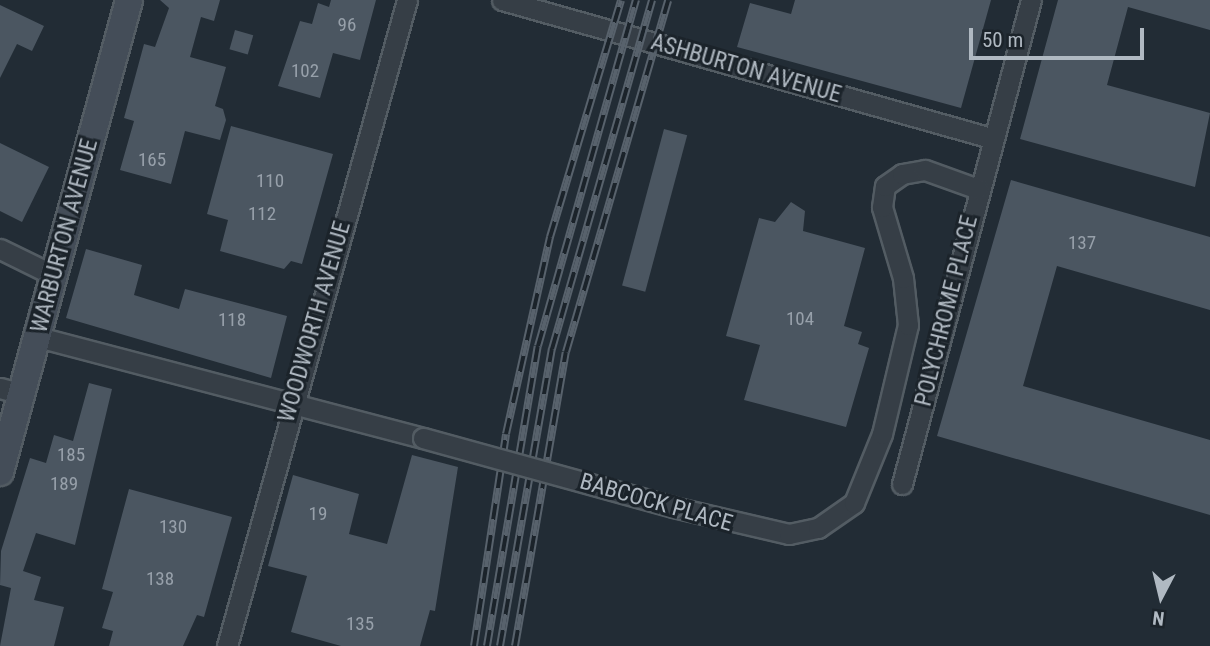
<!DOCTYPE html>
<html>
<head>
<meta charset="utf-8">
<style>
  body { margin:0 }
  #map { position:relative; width:1210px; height:646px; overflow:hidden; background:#222c35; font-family:"Roboto Condensed",sans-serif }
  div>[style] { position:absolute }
  .building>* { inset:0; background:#4b5661; transform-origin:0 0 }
  .roads { filter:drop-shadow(2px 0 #535c63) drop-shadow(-2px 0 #535c63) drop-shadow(0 2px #535c63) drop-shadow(0 -2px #535c63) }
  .street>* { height:19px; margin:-9.5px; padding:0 9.5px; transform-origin:9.5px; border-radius:9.5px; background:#363e46 }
  .secondary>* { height:26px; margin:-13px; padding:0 13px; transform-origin:13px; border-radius:13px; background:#444d58 }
  .rail>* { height:8px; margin-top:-4px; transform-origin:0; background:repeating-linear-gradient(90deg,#1b232a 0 16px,#58626c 0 32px); box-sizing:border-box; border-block:2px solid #58626c }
  .bridges { filter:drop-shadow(2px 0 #535c63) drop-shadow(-2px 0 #535c63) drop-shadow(0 2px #535c63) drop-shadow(0 -2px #535c63) }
  .street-bridge>* { height:19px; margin:-9.5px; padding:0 9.5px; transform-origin:9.5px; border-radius:9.5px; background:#363e46 }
  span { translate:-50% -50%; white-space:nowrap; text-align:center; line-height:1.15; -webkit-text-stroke:6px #1b232a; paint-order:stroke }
  .number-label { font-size:19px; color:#97a0aa }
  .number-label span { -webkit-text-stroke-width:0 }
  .street-label { font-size:23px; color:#b0b9c2 }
  .north { position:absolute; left:1126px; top:562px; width:70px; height:70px; -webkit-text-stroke:5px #1b232a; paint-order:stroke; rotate:187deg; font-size:19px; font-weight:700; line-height:28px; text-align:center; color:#b0b9c2 }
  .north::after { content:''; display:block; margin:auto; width:24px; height:32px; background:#b0b9c2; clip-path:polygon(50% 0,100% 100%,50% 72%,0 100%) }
  .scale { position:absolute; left:969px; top:28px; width:175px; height:32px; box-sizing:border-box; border:4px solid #b0b9c2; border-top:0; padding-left:9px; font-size:21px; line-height:24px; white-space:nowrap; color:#b0b9c2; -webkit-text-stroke:5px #1b232a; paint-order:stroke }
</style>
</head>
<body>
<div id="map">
  <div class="building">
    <div style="clip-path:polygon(160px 0,220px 0,214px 21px,201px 17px,190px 57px,226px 67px,215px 106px,223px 109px,226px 120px,220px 140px,185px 131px,171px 184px,120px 170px,134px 121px,124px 118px,144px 44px,155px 47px,169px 8px)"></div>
    <div style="clip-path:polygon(331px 0,376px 0,360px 60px,333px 53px,320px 98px,278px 86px,300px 21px,312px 24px,318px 3px,329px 7px)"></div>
    <div style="clip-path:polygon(795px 0,991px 0,961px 108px,737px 47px,750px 3px,791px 14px)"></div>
    <div style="clip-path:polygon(1058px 0,1210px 0,1210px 30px,1128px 7px,1107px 85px,1210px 113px,1195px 187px,1020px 139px)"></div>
    <div style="clip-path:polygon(0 5px,44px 26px,32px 51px,17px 44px,0 78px)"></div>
    <div style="left:235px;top:30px;width:19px;height:20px;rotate:16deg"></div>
    <div style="clip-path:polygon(231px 126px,333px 154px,302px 264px,291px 261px,284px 269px,220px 251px,228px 220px,207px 214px)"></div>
    <div style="left:664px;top:129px;width:24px;height:162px;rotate:15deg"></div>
    <div style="clip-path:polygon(0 143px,49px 167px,22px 222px,0 211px)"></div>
    <div style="clip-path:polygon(1011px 180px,1210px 237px,1210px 310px,1057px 266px,1023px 386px,1210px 440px,1210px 515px,937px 436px)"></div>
    <div style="clip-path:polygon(791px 202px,805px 211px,803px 231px,865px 248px,844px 326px,862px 332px,858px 344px,869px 348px,846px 427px,744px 400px,760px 345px,726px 336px,759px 218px,775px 222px)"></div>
    <div style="clip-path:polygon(86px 249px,142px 265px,134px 295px,179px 309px,185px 289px,287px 316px,271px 378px,66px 318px)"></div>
    <div style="clip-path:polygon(89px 383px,112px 389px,75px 545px,36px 533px,23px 571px,41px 577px,34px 600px,64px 607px,54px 646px,0 646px,11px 588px,0 585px,1px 551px,30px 458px,46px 463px,54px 435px,73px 441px)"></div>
    <div style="clip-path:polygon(412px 455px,458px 467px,435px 611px,430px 610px,420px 646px,341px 646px,291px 632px,307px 576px,268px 566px,293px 475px,359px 494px,349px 534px,387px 544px)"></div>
    <div style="clip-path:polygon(129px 489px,232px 517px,204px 617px,197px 615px,183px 646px,109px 646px,113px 631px,102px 628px,113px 592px,102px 589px)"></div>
  </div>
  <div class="roads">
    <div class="street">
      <div style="left:502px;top:0;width:508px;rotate:15.76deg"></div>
      <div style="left:0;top:249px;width:59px;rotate:26.1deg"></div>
      <div style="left:38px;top:337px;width:398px;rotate:14.7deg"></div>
      <div style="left:0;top:388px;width:23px;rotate:15deg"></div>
      <div style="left:902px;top:484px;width:501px;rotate:-75.08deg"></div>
      <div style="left:673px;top:507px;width:119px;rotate:13.1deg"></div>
      <div style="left:789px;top:534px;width:30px;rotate:-12deg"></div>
      <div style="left:818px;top:528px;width:44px;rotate:-34.8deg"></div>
      <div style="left:854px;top:503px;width:74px;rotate:-67.9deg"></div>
      <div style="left:882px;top:434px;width:112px;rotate:-76.6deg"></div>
      <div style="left:908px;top:325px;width:47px;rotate:-96.1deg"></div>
      <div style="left:903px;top:278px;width:74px;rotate:-106.5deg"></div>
      <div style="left:882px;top:207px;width:21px;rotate:-82deg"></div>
      <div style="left:885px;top:186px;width:21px;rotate:-35deg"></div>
      <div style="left:902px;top:174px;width:23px;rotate:-10deg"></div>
      <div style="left:925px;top:170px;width:56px;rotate:19.7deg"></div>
      <div style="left:227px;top:646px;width:671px;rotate:-74.43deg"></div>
    </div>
    <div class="secondary">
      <div style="left:0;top:472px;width:489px;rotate:-74.7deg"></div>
    </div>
  </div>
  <div class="rail">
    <div style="left:474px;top:646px;width:214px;rotate:-81.4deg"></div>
    <div style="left:506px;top:434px;width:202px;rotate:-77.4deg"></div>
    <div style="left:550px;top:237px;width:247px;rotate:-73.3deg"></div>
    <div style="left:487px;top:646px;width:304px;rotate:-80.4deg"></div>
    <div style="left:538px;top:346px;width:360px;rotate:-74.2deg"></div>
    <div style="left:500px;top:646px;width:302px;rotate:-80.1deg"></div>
    <div style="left:552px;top:349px;width:363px;rotate:-74deg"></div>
    <div style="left:515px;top:646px;width:298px;rotate:-80.2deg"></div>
    <div style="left:566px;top:352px;width:366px;rotate:-73.8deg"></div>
  </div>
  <div class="bridges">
    <div class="street-bridge">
      <div style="left:423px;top:438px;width:259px;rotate:15.4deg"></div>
    </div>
  </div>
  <div class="number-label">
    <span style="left:347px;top:25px">96</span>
    <span style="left:305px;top:71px">102</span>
    <span style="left:152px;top:160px">165</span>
    <span style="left:270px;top:181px">110</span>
    <span style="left:262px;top:214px">112</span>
    <span style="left:1082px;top:243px">137</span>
    <span style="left:800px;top:319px">104</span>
    <span style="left:232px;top:320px">118</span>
    <span style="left:71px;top:455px">185</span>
    <span style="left:64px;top:484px">189</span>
    <span style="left:318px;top:514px">19</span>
    <span style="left:173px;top:527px">130</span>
    <span style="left:160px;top:579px">138</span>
    <span style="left:360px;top:624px">135</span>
  </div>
  <div class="street-label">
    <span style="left:746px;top:69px;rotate:16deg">ASHBURTON AVENUE</span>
    <span style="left:65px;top:236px;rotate:-75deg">WARBURTON AVENUE</span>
    <span style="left:947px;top:311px;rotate:-76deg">POLYCHROME PLACE</span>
    <span style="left:315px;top:322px;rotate:-74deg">WOODWORTH AVENUE</span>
    <span style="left:656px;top:503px;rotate:16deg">BABCOCK PLACE</span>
  </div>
  <div class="north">N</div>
  <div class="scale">50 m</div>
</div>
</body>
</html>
